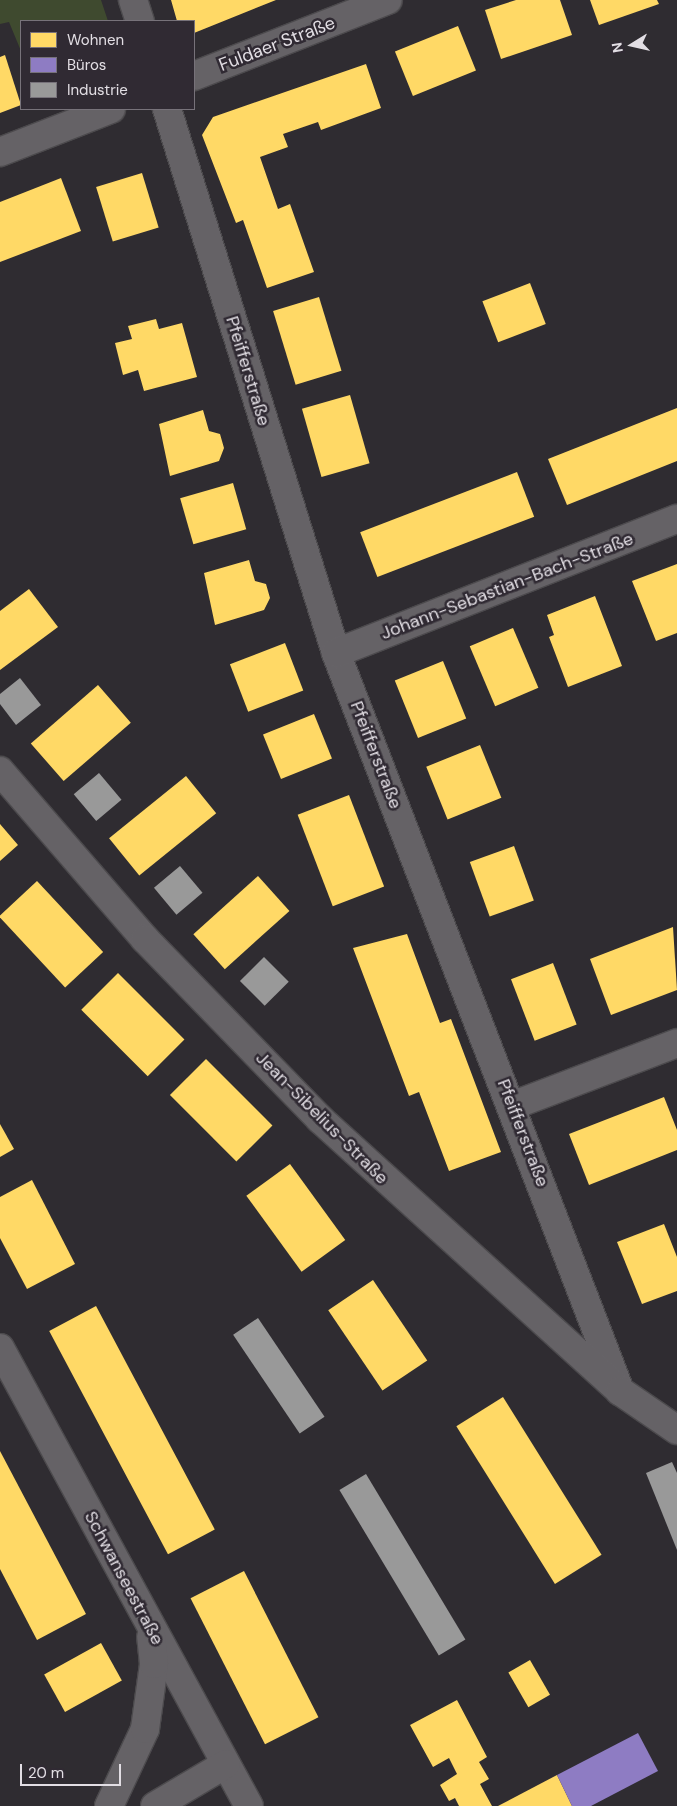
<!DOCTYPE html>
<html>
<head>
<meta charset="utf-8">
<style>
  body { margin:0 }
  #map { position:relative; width:677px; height:1806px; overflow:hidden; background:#2f2c31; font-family:"DM Sans",sans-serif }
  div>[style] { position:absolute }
  .green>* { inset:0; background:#3f4a2f }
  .homes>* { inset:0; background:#ffd966; transform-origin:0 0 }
  .offices>* { inset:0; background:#8e7cc3 }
  .industry>* { inset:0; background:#999; transform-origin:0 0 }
  .roads { filter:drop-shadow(1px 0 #4c4a4d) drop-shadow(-1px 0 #4c4a4d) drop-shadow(0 1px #4c4a4d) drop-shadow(0 -1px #4c4a4d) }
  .street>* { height:28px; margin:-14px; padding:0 14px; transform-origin:14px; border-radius:14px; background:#656266 }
  .secondary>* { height:28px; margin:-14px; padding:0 14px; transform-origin:14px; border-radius:14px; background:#656266 }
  span { translate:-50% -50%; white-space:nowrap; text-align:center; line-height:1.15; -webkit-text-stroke:5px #302a33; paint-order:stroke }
  .street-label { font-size:18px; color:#e2dee4 }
  .legend { position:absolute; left:20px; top:20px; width:175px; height:90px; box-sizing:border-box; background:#302a33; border:1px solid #77727a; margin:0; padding:6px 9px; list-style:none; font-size:15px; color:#e2dee4 }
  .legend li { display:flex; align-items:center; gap:10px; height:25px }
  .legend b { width:25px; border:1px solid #77727a }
  .north { position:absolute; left:607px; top:20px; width:50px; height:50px; -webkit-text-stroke:4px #302a33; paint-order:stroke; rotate:260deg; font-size:14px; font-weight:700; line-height:20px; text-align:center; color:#e2dee4 }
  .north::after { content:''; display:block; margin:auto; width:18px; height:22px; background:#e2dee4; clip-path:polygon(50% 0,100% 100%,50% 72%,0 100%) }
  .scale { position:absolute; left:20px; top:1764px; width:101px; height:22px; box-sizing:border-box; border:2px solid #e2dee4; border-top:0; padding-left:6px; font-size:15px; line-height:18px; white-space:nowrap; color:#e2dee4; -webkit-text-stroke:4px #302a33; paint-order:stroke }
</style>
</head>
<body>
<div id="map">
  <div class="green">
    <div style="clip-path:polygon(0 0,101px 0,108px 21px,21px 21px,21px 51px,9px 22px,0 24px)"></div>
  </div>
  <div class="homes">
    <div style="clip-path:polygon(171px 0,276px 0,194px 33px,194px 21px,177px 21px)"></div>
    <div style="clip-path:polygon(516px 0,560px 0,572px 35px,501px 59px,485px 10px)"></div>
    <div style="clip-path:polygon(590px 0,657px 0,659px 4px,599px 25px)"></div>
    <div style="left:458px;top:26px;width:48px;height:68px;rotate:68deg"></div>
    <div style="clip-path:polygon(5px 55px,21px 105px,0 113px,0 57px)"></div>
    <div style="clip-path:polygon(366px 64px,381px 108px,321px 130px,318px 122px,283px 134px,288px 147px,260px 157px,278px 209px,290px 204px,314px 272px,267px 288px,243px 220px,236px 223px,202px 135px,213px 117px)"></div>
    <div style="left:142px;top:173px;width:57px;height:48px;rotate:73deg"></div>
    <div style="clip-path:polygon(61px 178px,81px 231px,0 262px,0 202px)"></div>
    <div style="left:530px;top:283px;width:44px;height:51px;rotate:69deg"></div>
    <div style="left:319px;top:297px;width:77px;height:48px;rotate:73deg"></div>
    <div style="clip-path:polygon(156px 319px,159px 329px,182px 323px,197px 377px,144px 391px,138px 370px,123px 375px,115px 343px,132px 339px,128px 326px)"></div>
    <div style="left:350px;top:395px;width:71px;height:50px;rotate:74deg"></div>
    <div style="clip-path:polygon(677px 408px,677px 461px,567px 505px,548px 459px)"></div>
    <div style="clip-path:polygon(203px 410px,209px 431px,220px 434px,224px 448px,219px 461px,170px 476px,159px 424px)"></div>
    <div style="left:517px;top:472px;width:48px;height:168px;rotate:69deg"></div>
    <div style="left:233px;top:483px;width:48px;height:55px;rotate:74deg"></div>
    <div style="clip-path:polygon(249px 560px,255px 581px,266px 584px,270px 598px,264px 610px,215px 625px,204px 573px)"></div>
    <div style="clip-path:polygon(677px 564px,677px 633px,656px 641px,632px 581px)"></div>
    <div style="clip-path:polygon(29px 589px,58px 627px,0 670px,0 611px)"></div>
    <div style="clip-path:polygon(595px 596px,622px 666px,568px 687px,549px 637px,554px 635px,547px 615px)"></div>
    <div style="left:513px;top:628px;width:65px;height:47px;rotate:67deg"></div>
    <div style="left:285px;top:643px;width:51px;height:59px;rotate:69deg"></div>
    <div style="left:443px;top:661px;width:62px;height:52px;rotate:68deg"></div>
    <div style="left:98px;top:685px;width:50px;height:89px;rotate:49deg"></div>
    <div style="left:314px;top:714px;width:48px;height:55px;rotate:68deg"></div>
    <div style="left:480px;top:745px;width:57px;height:58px;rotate:68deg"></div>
    <div style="left:186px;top:776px;width:48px;height:99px;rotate:51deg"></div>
    <div style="left:349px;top:795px;width:98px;height:55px;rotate:69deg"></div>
    <div style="clip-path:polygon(0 824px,18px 845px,0 861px)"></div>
    <div style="left:514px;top:846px;width:58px;height:47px;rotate:70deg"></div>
    <div style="left:258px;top:876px;width:47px;height:87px;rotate:48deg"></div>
    <div style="left:37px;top:881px;width:97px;height:52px;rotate:47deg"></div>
    <div style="clip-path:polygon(673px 927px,677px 990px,611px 1015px,590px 959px)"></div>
    <div style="clip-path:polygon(407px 934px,440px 1023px,451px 1019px,501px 1152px,449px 1171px,419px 1092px,409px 1096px,353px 948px)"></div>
    <div style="left:553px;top:963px;width:66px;height:45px;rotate:69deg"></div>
    <div style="left:118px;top:973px;width:94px;height:52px;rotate:45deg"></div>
    <div style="left:206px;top:1059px;width:94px;height:51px;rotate:45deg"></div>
    <div style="clip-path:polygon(664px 1097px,677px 1130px,677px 1150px,589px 1185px,569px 1134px)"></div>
    <div style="clip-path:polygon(0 1124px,14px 1149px,0 1157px)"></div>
    <div style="left:290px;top:1164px;width:94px;height:54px;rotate:54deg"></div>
    <div style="clip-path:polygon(32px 1180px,75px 1264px,27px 1289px,0 1238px,0 1197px)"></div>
    <div style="clip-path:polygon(664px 1224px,677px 1257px,677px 1291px,642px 1304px,617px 1242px)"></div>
    <div style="left:373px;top:1280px;width:97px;height:54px;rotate:56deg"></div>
    <div style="left:96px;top:1306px;width:253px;height:53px;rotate:62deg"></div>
    <div style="left:503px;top:1397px;width:186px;height:55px;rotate:58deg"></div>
    <div style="clip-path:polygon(0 1451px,86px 1614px,37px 1640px,0 1569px)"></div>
    <div style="left:244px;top:1571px;width:164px;height:60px;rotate:63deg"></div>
    <div style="left:101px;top:1643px;width:43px;height:65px;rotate:61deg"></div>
    <div style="left:530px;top:1660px;width:40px;height:25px;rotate:60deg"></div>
    <div style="clip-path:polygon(457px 1700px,487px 1757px,479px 1762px,489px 1779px,480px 1784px,492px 1806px,459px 1806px,455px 1798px,449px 1801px,440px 1785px,457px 1774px,449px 1758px,433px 1767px,410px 1725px)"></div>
    <div style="clip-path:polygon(557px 1775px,572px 1806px,498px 1806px)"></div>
  </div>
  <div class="offices">
    <div style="clip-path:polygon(638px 1733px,658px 1771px,591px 1806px,572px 1806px,557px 1775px)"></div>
  </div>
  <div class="industry">
    <div style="clip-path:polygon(20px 678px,41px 705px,16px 725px,0 704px,0 694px)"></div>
    <div style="left:99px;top:773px;width:35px;height:33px;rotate:50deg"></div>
    <div style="left:180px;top:866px;width:35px;height:34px;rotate:50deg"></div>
    <div style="left:264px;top:957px;width:35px;height:34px;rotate:45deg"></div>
    <div style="left:258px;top:1318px;width:119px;height:30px;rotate:56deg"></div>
    <div style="clip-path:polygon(672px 1462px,677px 1473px,677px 1550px,646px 1473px)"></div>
    <div style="left:366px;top:1474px;width:193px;height:31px;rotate:59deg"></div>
  </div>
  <div class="roads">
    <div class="street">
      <div style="left:133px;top:0;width:22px;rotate:72deg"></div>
      <div style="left:167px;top:109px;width:570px;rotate:72.74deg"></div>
      <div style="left:336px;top:653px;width:791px;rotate:68.95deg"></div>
      <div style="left:336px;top:653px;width:366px;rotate:-21.5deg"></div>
      <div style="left:0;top:771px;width:222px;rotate:49.2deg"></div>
      <div style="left:145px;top:939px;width:251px;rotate:45.8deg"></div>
      <div style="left:320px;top:1119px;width:405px;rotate:42.2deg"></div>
      <div style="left:620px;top:1391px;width:69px;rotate:34.4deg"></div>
      <div style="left:514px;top:1105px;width:174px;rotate:-20.8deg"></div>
      <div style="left:0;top:1348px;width:521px;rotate:61.47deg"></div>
      <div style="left:109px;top:1806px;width:85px;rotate:-64.9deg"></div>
      <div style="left:145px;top:1729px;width:66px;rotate:-82.1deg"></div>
      <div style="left:154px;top:1664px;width:27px;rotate:-96deg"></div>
      <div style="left:155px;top:1806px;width:82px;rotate:-30.6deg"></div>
    </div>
    <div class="secondary">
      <div style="left:194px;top:76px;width:208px;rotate:-21.4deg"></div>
      <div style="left:0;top:152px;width:119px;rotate:-21.2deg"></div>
    </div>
  </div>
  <div class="street-label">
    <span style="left:277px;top:44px;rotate:-21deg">Fuldaer Straße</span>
    <span style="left:248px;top:371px;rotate:73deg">Pfeifferstraße</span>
    <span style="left:507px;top:586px;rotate:-21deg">Johann-Sebastian-Bach-Straße</span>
    <span style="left:376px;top:755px;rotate:69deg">Pfeifferstraße</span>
    <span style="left:322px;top:1118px;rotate:45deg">Jean-Sibelius-Straße</span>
    <span style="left:523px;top:1133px;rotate:69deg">Pfeifferstraße</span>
    <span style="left:124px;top:1578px;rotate:62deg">Schwanseestraße</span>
  </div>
  <ul class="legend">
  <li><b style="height:14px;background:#ffd966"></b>Wohnen</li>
  <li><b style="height:14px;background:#8e7cc3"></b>Büros</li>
  <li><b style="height:14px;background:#999"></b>Industrie</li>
  </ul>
  <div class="north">N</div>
  <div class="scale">20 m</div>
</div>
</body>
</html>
